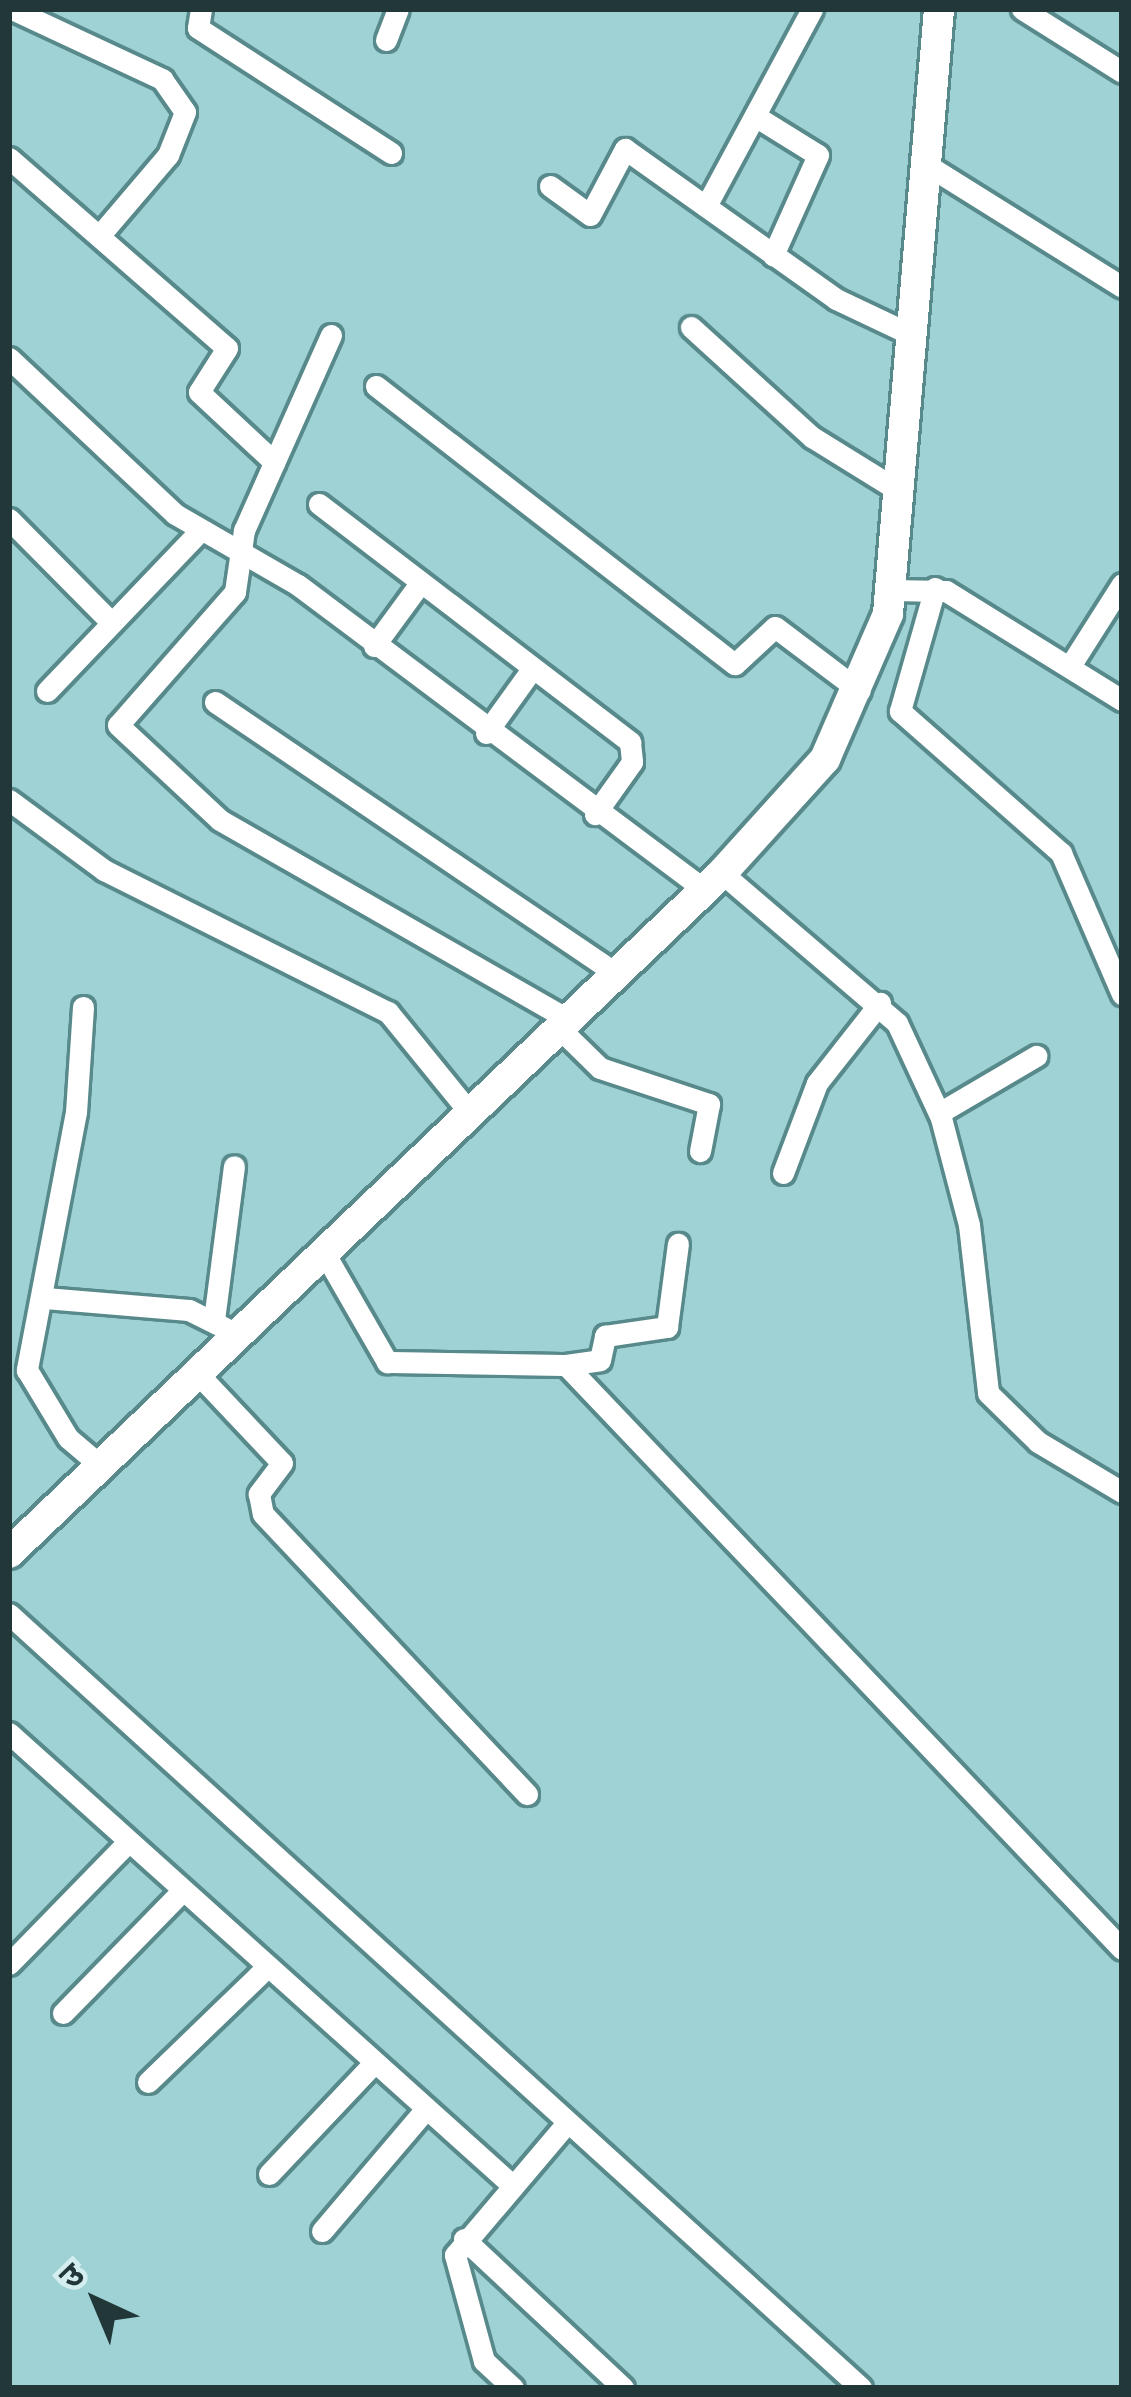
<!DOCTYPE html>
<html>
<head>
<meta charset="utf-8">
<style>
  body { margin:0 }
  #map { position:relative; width:1131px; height:2397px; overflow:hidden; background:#9ed2d4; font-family:"PT Sans","Noto Sans Devanagari",sans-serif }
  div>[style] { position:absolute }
  .roads { filter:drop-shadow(3px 0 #58898b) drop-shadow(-3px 0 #58898b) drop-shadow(0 3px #58898b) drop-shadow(0 -3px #58898b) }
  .street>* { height:21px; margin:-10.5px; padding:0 10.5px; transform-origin:10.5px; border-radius:10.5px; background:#fff }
  .secondary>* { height:30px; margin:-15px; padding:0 15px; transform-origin:15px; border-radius:15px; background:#fff }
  span { translate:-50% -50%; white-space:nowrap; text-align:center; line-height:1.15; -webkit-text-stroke:10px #d4edee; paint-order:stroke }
  .frame { position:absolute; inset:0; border:12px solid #223738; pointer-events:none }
  .north { position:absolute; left:36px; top:2241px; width:120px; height:120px; -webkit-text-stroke:9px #d4edee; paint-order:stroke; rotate:316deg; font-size:33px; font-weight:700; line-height:48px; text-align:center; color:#223738 }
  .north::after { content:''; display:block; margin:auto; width:42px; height:54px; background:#223738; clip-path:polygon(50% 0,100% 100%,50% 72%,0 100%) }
</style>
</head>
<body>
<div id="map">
  <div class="roads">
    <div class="street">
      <div style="left:12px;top:9px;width:166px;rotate:25deg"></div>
      <div style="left:162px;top:79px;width:40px;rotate:55.1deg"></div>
      <div style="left:185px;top:112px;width:46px;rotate:111.6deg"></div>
      <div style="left:168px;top:155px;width:106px;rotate:130.4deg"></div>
      <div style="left:201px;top:9px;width:19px;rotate:99deg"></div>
      <div style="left:198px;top:28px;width:230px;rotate:32.9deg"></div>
      <div style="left:1022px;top:9px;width:118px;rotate:32.2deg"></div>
      <div style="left:386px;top:40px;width:33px;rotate:-69deg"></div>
      <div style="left:755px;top:116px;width:74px;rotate:31.8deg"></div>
      <div style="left:818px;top:155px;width:110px;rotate:114.2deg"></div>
      <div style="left:9px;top:158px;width:289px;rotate:41.1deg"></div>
      <div style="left:227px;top:348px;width:52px;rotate:122.5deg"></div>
      <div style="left:199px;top:392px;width:103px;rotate:43deg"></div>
      <div style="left:927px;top:165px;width:230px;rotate:32deg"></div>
      <div style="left:550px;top:186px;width:49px;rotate:35.9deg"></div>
      <div style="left:590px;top:215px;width:75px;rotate:-62.1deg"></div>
      <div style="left:625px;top:149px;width:259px;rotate:35.4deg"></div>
      <div style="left:836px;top:299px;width:84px;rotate:25.3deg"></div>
      <div style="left:706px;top:206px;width:224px;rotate:-61.7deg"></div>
      <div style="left:691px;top:327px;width:164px;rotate:42.3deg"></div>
      <div style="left:812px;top:437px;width:102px;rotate:31.8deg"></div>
      <div style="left:331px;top:335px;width:214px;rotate:114deg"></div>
      <div style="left:244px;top:530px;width:63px;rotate:98.3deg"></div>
      <div style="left:235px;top:592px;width:177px;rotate:131.3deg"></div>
      <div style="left:118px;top:725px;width:139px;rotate:43deg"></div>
      <div style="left:220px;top:820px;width:402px;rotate:29.8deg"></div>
      <div style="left:9px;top:358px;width:228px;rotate:43.2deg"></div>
      <div style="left:175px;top:514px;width:142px;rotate:30deg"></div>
      <div style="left:298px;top:585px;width:509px;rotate:36.85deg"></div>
      <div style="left:376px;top:386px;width:454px;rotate:37.8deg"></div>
      <div style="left:735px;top:664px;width:54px;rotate:-42.8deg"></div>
      <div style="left:775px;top:627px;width:106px;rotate:37deg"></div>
      <div style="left:319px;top:504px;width:392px;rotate:37.4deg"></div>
      <div style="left:630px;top:742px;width:20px;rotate:84deg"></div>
      <div style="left:632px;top:762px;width:64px;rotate:125.4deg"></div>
      <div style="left:9px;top:519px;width:146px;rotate:45.3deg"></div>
      <div style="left:935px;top:588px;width:128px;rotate:105.9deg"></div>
      <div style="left:900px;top:711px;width:215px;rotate:41.4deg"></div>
      <div style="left:1061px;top:853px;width:154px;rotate:66.6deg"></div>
      <div style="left:890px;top:590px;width:56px;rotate:1deg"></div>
      <div style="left:946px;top:591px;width:207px;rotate:31.8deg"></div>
      <div style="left:374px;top:646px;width:79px;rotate:-53.7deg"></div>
      <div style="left:1070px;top:666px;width:97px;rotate:-57.6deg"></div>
      <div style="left:47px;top:691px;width:223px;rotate:-46.3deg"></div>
      <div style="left:215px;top:702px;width:483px;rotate:34.1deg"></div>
      <div style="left:486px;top:733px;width:79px;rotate:-54.3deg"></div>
      <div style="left:9px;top:800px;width:118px;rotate:36.4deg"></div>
      <div style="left:104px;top:870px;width:318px;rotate:26.6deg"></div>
      <div style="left:388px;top:1012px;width:132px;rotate:50.9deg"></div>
      <div style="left:722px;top:873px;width:230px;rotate:40.6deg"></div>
      <div style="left:897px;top:1023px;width:105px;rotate:65.1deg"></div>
      <div style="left:941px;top:1118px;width:111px;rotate:75.3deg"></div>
      <div style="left:969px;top:1225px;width:169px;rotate:83.5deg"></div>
      <div style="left:988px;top:1393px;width:70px;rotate:44.4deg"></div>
      <div style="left:1038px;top:1442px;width:98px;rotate:30.8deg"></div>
      <div style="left:83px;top:1007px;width:105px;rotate:93.8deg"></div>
      <div style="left:76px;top:1112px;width:263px;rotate:100.8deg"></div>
      <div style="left:27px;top:1370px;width:79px;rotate:58.9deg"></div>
      <div style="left:68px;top:1438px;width:43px;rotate:40.3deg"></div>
      <div style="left:560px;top:1029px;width:56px;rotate:44.3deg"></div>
      <div style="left:600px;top:1068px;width:115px;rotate:18.3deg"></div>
      <div style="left:709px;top:1104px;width:48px;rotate:100.8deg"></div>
      <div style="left:939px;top:1113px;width:113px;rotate:-30.4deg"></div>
      <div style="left:783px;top:1173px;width:96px;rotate:-69.3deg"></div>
      <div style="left:817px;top:1083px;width:102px;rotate:-51.8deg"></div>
      <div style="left:325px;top:1254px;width:125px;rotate:60.1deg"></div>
      <div style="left:387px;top:1362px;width:179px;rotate:1deg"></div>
      <div style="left:566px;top:1365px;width:806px;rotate:46.41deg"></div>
      <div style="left:45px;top:1298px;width:144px;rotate:4.8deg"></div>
      <div style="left:189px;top:1310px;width:56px;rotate:26.6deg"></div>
      <div style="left:214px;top:1320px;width:155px;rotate:-82.6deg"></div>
      <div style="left:566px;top:1365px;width:34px;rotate:-8deg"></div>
      <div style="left:600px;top:1360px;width:25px;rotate:-78deg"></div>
      <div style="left:605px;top:1336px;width:63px;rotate:-8.3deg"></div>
      <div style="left:667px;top:1327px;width:84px;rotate:-82.5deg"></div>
      <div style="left:198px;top:1374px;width:122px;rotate:46.7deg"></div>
      <div style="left:282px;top:1463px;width:39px;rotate:127deg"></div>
      <div style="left:259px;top:1494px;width:20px;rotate:79deg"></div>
      <div style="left:263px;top:1514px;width:385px;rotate:46.7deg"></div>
      <div style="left:9px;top:1614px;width:1151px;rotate:42.25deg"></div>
      <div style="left:9px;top:1733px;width:676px;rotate:41.94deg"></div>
      <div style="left:9px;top:1964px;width:165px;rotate:-45.7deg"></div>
      <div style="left:63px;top:2013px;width:165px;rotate:-45.7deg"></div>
      <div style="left:148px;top:2082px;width:161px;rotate:-44deg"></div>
      <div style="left:269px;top:2174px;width:150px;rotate:-46.6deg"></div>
      <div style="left:322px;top:2231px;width:159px;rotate:-49.6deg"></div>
      <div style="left:464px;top:2239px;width:218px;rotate:43.1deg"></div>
      <div style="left:513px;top:2388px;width:40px;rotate:-137deg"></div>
      <div style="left:484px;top:2361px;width:110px;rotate:-105.3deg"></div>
      <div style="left:455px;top:2255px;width:172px;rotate:-49.7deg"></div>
    </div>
    <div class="secondary">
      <div style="left:9px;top:1553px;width:985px;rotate:-43.64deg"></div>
      <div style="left:722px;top:873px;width:154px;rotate:-47.9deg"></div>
      <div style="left:825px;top:759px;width:158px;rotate:-66.5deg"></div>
      <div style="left:888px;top:614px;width:607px;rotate:-85.18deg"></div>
    </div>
  </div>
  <div class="frame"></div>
  <div class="north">उ</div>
</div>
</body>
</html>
